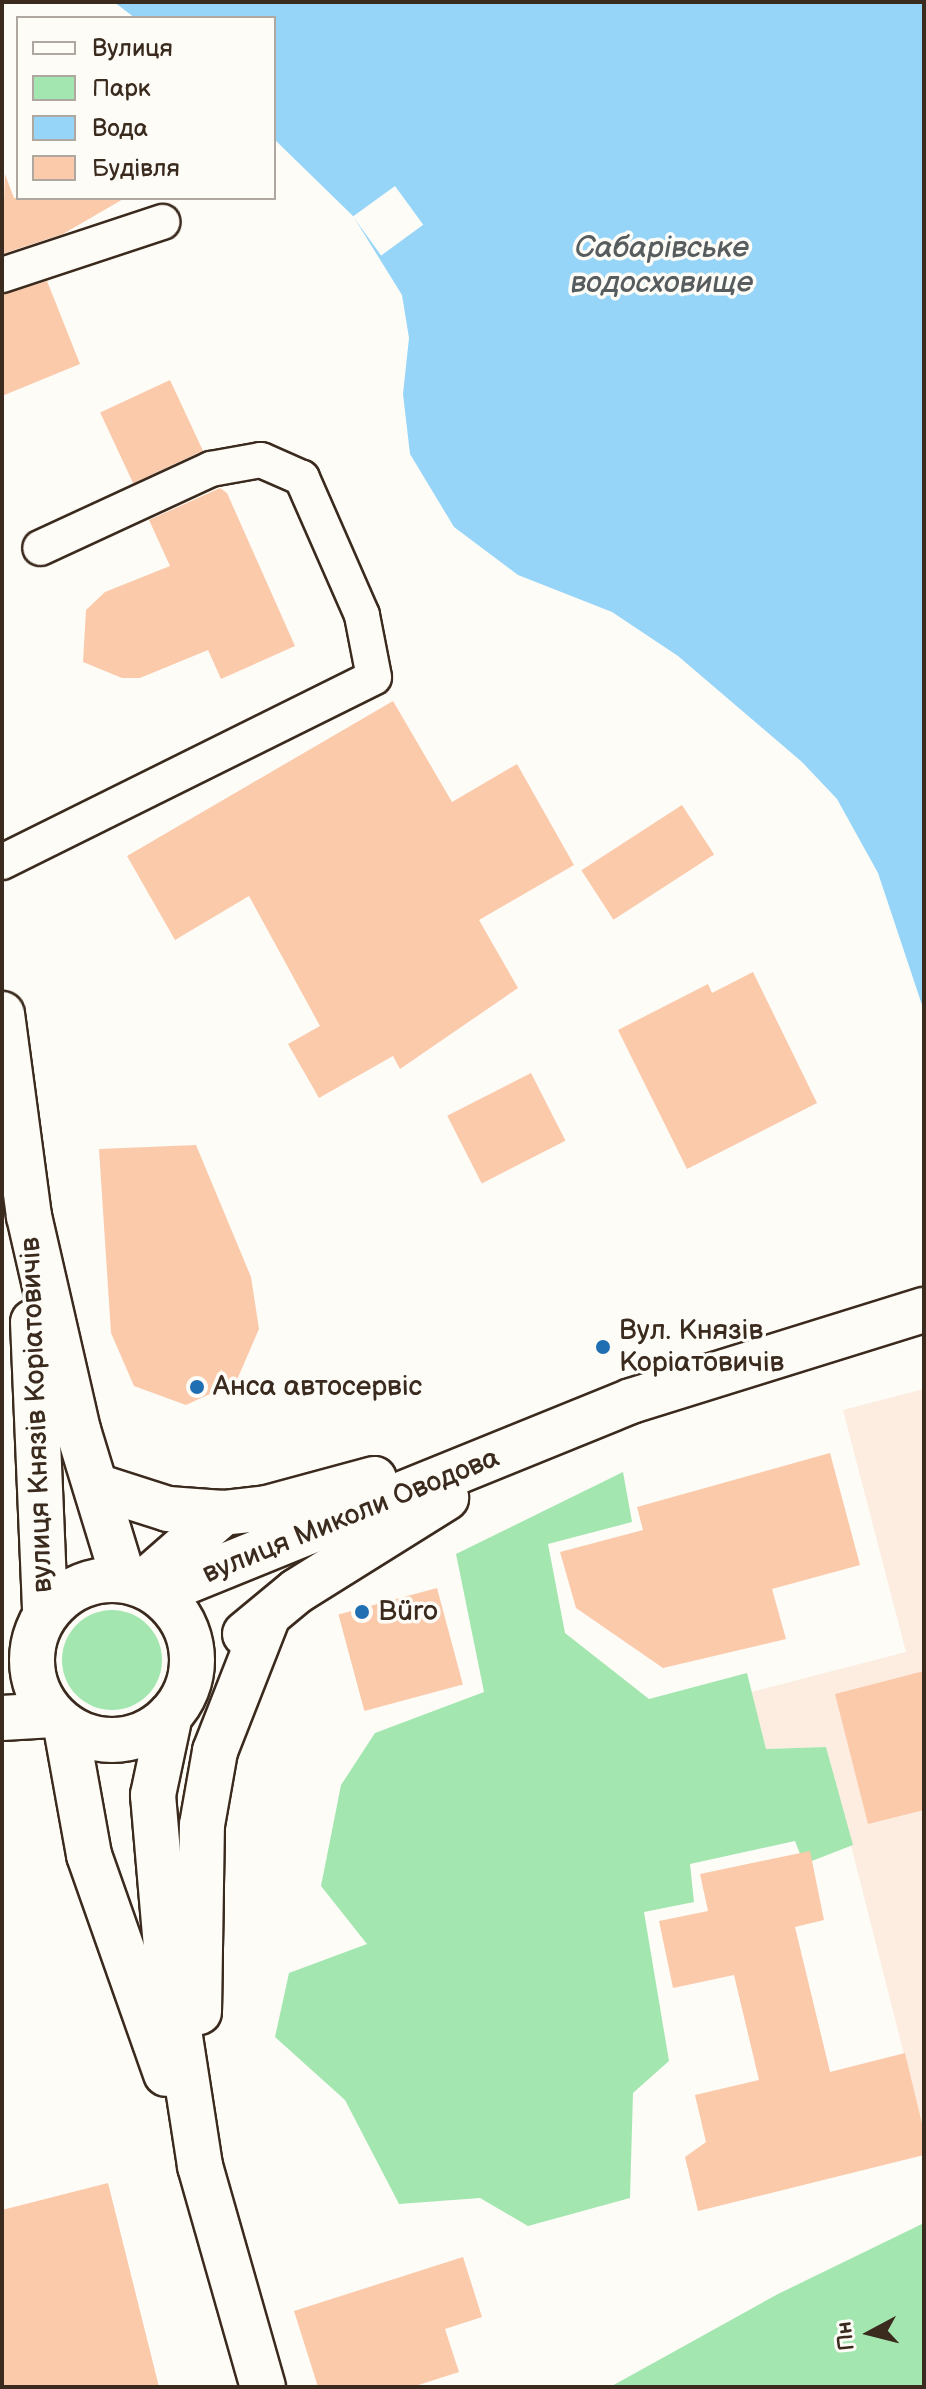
<!DOCTYPE html>
<html>
<head>
<meta charset="utf-8">
<style>
  body { margin:0 }
  #map { position:relative; width:926px; height:2389px; overflow:hidden; background:#fdfcf7; font-family:"Balsamiq Sans",sans-serif }
  div>[style] { position:absolute }
  .built>* { inset:0; background:#fcede0 }
  .green>* { inset:0; background:#a4e6b0 }
  .round { border-radius:50% }
  .water>* { inset:0; background:#97d5f8 }
  .pier>* { inset:0; background:#fdfcf7; transform-origin:0 0 }
  .building>* { inset:0; background:#fbcaab; transform-origin:0 0 }
  .roads { filter:drop-shadow(2px 0 #3b2a1e) drop-shadow(-2px 0 #3b2a1e) drop-shadow(0 2px #3b2a1e) drop-shadow(0 -2px #3b2a1e) }
  .service>* { height:34px; margin:-17px; padding:0 17px; transform-origin:17px; border-radius:17px; background:#fdfcf7 }
  .tertiary>* { height:44px; margin:-22px; padding:0 22px; transform-origin:22px; border-radius:22px; background:#fdfcf7 }
  .secondary>* { height:44px; margin:-22px; padding:0 22px; transform-origin:22px; border-radius:22px; background:#fdfcf7 }
  .secondary>.ring { margin:-22px; padding:0; box-sizing:content-box; background:none; border:44px solid #fdfcf7; border-radius:50% }
  .dots>* { width:22px; height:22px; translate:-50% -50%; box-sizing:border-box; border:4px solid #fdfcf7; border-radius:50% }
  span { translate:-50% -50%; white-space:nowrap; text-align:center; line-height:1.15; -webkit-text-stroke:7px #fdfcf7; paint-order:stroke }
  .poi-label { font-size:28px; color:#3b2a1e }
  .left { translate:0 -50%; text-align:left }
  .street-label { font-size:28px; color:#3b2a1e }
  .water-label { font-size:30px; color:#575d5f; font-style:italic }
  .frame { position:absolute; inset:0; border:4px solid #3b2a1e; pointer-events:none }
  .legend { position:absolute; left:16px; top:16px; width:260px; height:184px; box-sizing:border-box; background:#fdfcf7; border:2px solid #afa8a0; margin:0; padding:10px 14px; list-style:none; font-size:24px; color:#3b2a1e }
  .legend li { display:flex; align-items:center; gap:16px; height:40px }
  .legend b { width:40px; border:2px solid #afa8a0 }
  .north { position:absolute; left:830px; top:2293px; width:80px; height:80px; -webkit-text-stroke:6px #fdfcf7; paint-order:stroke; rotate:263deg; font-size:22px; font-weight:700; line-height:32px; text-align:center; color:#3b2a1e }
  .north::after { content:''; display:block; margin:auto; width:28px; height:36px; background:#3b2a1e; clip-path:polygon(50% 0,100% 100%,50% 72%,0 100%) }
</style>
</head>
<body>
<div id="map">
  <div class="built">
    <div style="clip-path:polygon(924px 1389px,924px 2133px,826px 1747px,766px 1749px,751px 1692px,906px 1652px,843px 1410px)"></div>
  </div>
  <div class="green">
    <div style="clip-path:polygon(623px 1472px,632px 1522px,548px 1544px,565px 1633px,649px 1699px,747px 1673px,766px 1749px,826px 1747px,853px 1845px,804px 1864px,795px 1841px,690px 1864px,694px 1902px,644px 1912px,669px 2061px,633px 2093px,630px 2198px,528px 2226px,480px 2198px,399px 2204px,345px 2100px,275px 2037px,289px 1973px,367px 1944px,321px 1886px,341px 1785px,375px 1733px,484px 1692px,456px 1554px)"></div>
    <div class="round" style="left:62px;top:1610px;width:100px;height:100px"></div>
    <div style="clip-path:polygon(924px 2223px,924px 2387px,610px 2387px,778px 2294px)"></div>
  </div>
  <div class="water">
    <div style="clip-path:polygon(114px 2px,924px 2px,924px 1011px,878px 873px,837px 799px,802px 762px,678px 656px,612px 612px,518px 575px,454px 527px,410px 454px,403px 394px,409px 338px,402px 295px,353px 216px,274px 139px,274px 18px,135px 18px)"></div>
  </div>
  <div class="pier">
    <div style="left:395px;top:186px;width:48px;height:52px;rotate:54deg"></div>
  </div>
  <div class="building">
    <div style="clip-path:polygon(5px 174px,14px 198px,125px 198px,63px 234px,2px 254px)"></div>
    <div style="clip-path:polygon(47px 281px,80px 364px,2px 396px,2px 294px)"></div>
    <div style="left:170px;top:380px;width:78px;height:77px;rotate:65deg"></div>
    <div style="clip-path:polygon(220px 488px,227px 493px,295px 646px,221px 679px,208px 650px,140px 678px,122px 678px,83px 662px,86px 610px,105px 592px,170px 566px,149px 520px)"></div>
    <div style="clip-path:polygon(393px 701px,452px 802px,517px 764px,574px 865px,479px 920px,518px 988px,400px 1069px,393px 1056px,319px 1098px,288px 1044px,320px 1026px,249px 896px,175px 940px,127px 856px)"></div>
    <div style="left:682px;top:805px;width:59px;height:120px;rotate:57deg"></div>
    <div style="clip-path:polygon(753px 972px,817px 1103px,687px 1169px,618px 1030px,708px 984px,712px 993px)"></div>
    <div style="left:531px;top:1073px;width:76px;height:94px;rotate:63deg"></div>
    <div style="clip-path:polygon(196px 1145px,251px 1277px,259px 1329px,236px 1382px,186px 1405px,134px 1386px,111px 1333px,99px 1149px)"></div>
    <div style="clip-path:polygon(830px 1453px,860px 1565px,772px 1589px,786px 1639px,663px 1668px,576px 1608px,560px 1552px,643px 1530px,637px 1507px)"></div>
    <div style="left:437px;top:1588px;width:100px;height:102px;rotate:75deg"></div>
    <div style="clip-path:polygon(924px 1671px,924px 1810px,868px 1824px,835px 1694px)"></div>
    <div style="clip-path:polygon(810px 1851px,824px 1920px,795px 1927px,830px 2072px,905px 2053px,924px 2132px,924px 2155px,698px 2211px,685px 2157px,706px 2142px,695px 2095px,759px 2080px,734px 1975px,673px 1988px,659px 1921px,708px 1911px,700px 1874px)"></div>
    <div style="clip-path:polygon(108px 2183px,159px 2387px,2px 2387px,2px 2210px)"></div>
    <div style="clip-path:polygon(463px 2257px,482px 2317px,445px 2329px,459px 2372px,412px 2387px,318px 2387px,294px 2311px)"></div>
  </div>
  <div class="roads">
    <div class="service">
      <div style="left:2px;top:275px;width:169px;rotate:-18.3deg"></div>
      <div style="left:2px;top:862px;width:415px;rotate:-26.4deg"></div>
      <div style="left:374px;top:677px;width:63px;rotate:-101deg"></div>
      <div style="left:362px;top:615px;width:150px;rotate:-113.7deg"></div>
      <div style="left:302px;top:478px;width:45px;rotate:-156.3deg"></div>
      <div style="left:261px;top:460px;width:51px;rotate:169.8deg"></div>
      <div style="left:211px;top:469px;width:188px;rotate:155.2deg"></div>
    </div>
    <div class="tertiary">
      <div style="left:2px;top:1014px;width:204px;rotate:82.4deg"></div>
      <div style="left:29px;top:1216px;width:220px;rotate:77.1deg"></div>
      <div style="left:78px;top:1430px;width:157px;rotate:73deg"></div>
      <div style="left:33px;top:1322px;width:292px;rotate:87.6deg"></div>
    </div>
    <div class="secondary">
      <div style="left:99px;top:1487px;width:72px;rotate:17.7deg"></div>
      <div style="left:168px;top:1509px;width:55px;rotate:4.2deg"></div>
      <div style="left:223px;top:1513px;width:44px;rotate:-6.5deg"></div>
      <div style="left:267px;top:1508px;width:111px;rotate:-15.2deg"></div>
      <div class="ring" style="left:32px;top:1580px;width:116px;height:116px"></div>
      <div style="left:142px;top:1584px;width:108px;rotate:-41.2deg"></div>
      <div style="left:158px;top:1593px;width:510px;rotate:-22.09deg"></div>
      <div style="left:631px;top:1401px;width:307px;rotate:-17.3deg"></div>
      <div style="left:245px;top:1634px;width:67px;rotate:-39.6deg"></div>
      <div style="left:297px;top:1591px;width:176px;rotate:-32deg"></div>
      <div style="left:170px;top:1715px;width:82px;rotate:102deg"></div>
      <div style="left:153px;top:1795px;width:152px;rotate:85.1deg"></div>
      <div style="left:166px;top:1946px;width:223px;rotate:81.2deg"></div>
      <div style="left:200px;top:2166px;width:230px;rotate:74.1deg"></div>
      <div style="left:2px;top:1718px;width:51px;rotate:-3.4deg"></div>
      <div style="left:66px;top:1727px;width:130px;rotate:79.8deg"></div>
      <div style="left:89px;top:1855px;width:232px;rotate:70.6deg"></div>
      <div style="left:199px;top:2012px;width:187px;rotate:-89.1deg"></div>
      <div style="left:202px;top:1825px;width:75px;rotate:-80deg"></div>
      <div style="left:215px;top:1751px;width:145px;rotate:-68.6deg"></div>
    </div>
  </div>
  <div class="dots">
    <div style="left:603px;top:1347px;background:#1f6fb2"></div>
    <div style="left:197px;top:1387px;background:#1f6fb2"></div>
    <div style="left:362px;top:1612px;background:#1f6fb2"></div>
  </div>
  <div class="poi-label">
    <span class="left" style="left:619px;top:1347px">Вул. Князів<br>Коріатовичів</span>
    <span class="left" style="left:213px;top:1387px">Анса автосервіс</span>
    <span class="left" style="left:378px;top:1612px">Büro</span>
  </div>
  <div class="street-label">
    <span style="left:37px;top:1415px;rotate:-92deg">вулиця Князів Коріатовичів</span>
    <span style="left:351px;top:1516px;rotate:-22deg">вулиця Миколи Оводова</span>
  </div>
  <div class="water-label">
    <span style="left:662px;top:265px">Сабарівське<br>водосховище</span>
  </div>
  <div class="frame"></div>
  <ul class="legend">
  <li><b style="height:10px;background:#fdfcf7"></b>Вулиця</li>
  <li><b style="height:22px;background:#a4e6b0"></b>Парк</li>
  <li><b style="height:22px;background:#97d5f8"></b>Вода</li>
  <li><b style="height:22px;background:#fbcaab"></b>Будівля</li>
  </ul>
  <div class="north">Пн</div>
</div>
</body>
</html>
